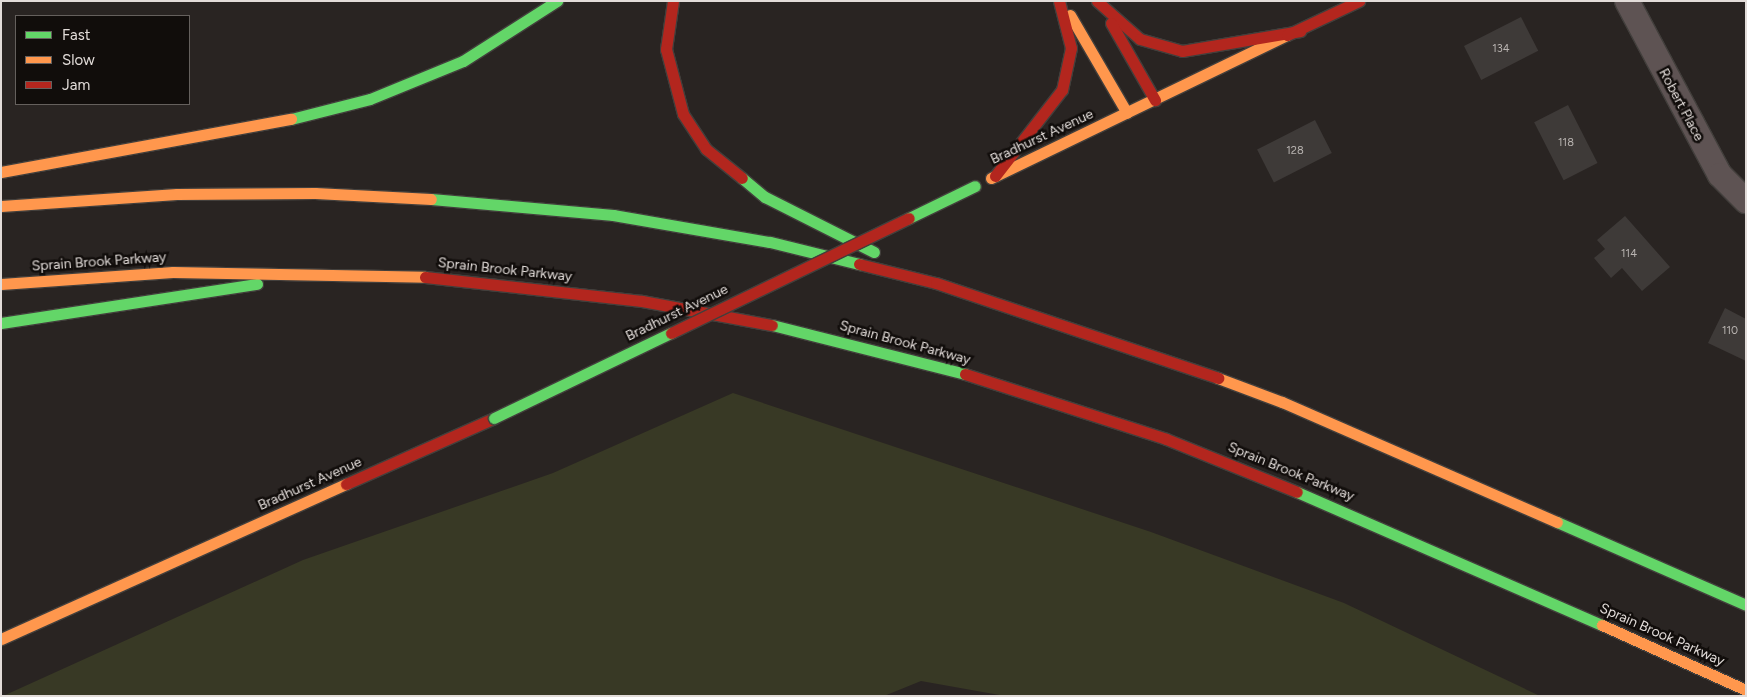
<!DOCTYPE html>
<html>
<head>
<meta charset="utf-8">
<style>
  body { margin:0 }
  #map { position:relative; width:1747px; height:697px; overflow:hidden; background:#292422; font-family:Figtree,sans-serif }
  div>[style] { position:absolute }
  .green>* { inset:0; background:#383925 }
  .building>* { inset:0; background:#3e3a38; transform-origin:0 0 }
  .roads { filter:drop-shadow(1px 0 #423f3c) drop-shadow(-1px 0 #423f3c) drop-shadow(0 1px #423f3c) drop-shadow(0 -1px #423f3c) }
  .street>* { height:24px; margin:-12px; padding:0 12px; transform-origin:12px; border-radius:12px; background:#5e5353 }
  .fast>* { height:11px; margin:-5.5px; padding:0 5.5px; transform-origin:5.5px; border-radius:5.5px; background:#63d668 }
  .slow>* { height:11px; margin:-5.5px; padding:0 5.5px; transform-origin:5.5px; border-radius:5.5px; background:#ff974d }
  .jam>* { height:11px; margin:-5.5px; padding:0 5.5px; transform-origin:5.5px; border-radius:5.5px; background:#b3261e }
  .bridges { filter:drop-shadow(1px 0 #423f3c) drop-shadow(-1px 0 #423f3c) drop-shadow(0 1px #423f3c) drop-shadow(0 -1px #423f3c) }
  .fast-bridge>* { height:11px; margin:-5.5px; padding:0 5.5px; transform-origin:5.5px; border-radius:5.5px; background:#63d668 }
  .jam-bridge>* { height:11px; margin:-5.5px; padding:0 5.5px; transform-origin:5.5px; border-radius:5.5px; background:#b3261e }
  span { translate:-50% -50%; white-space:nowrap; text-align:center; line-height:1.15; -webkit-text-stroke:5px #110d0b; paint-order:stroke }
  .number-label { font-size:11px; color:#b9b4b1 }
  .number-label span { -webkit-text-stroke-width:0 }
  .street-label { font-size:14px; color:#e2dcd9 }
  .frame { position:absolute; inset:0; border:2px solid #e2dcd9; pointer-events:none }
  .legend { position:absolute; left:15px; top:15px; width:175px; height:90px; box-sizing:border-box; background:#110d0b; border:1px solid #65605d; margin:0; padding:6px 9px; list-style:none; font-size:15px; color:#e2dcd9 }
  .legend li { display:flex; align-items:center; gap:10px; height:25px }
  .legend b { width:25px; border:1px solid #65605d }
</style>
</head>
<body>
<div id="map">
  <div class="green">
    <div style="clip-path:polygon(733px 393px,1151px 532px,1344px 603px,1540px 696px,1005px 696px,921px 681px,884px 696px,3px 696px,303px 560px,553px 473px)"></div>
  </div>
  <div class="building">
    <div style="left:1521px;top:17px;width:38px;height:64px;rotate:63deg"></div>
    <div style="left:1568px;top:105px;width:65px;height:38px;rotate:63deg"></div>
    <div style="left:1315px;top:120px;width:37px;height:65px;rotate:63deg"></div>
    <div style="clip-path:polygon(1625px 216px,1670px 267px,1642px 291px,1622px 268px,1611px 278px,1594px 258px,1605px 249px,1597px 240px)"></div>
    <div style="clip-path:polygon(1725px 308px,1746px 319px,1746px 361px,1708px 343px)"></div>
  </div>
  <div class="roads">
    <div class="street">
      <div style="left:1627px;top:1px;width:197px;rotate:61.9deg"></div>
      <div style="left:1720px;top:175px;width:37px;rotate:45deg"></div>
    </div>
    <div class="fast">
      <div style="left:291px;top:119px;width:81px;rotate:-14.2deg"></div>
      <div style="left:370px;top:99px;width:100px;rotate:-22.2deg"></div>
      <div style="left:463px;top:61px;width:112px;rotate:-32.6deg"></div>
      <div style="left:742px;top:178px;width:30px;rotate:40deg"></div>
      <div style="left:765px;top:197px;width:122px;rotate:26.8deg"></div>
      <div style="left:431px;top:199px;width:183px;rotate:5deg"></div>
      <div style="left:613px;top:215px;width:159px;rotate:9.8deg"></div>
      <div style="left:770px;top:242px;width:92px;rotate:13.9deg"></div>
      <div style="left:1px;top:323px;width:259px;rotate:-8.7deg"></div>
      <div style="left:772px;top:325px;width:199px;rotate:14.2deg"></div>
      <div style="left:1297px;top:492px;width:333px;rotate:23.6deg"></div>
      <div style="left:1557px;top:522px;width:206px;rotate:23.7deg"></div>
    </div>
    <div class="slow">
      <div style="left:1070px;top:15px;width:113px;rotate:59.8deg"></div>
      <div style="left:1px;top:172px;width:295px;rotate:-10.4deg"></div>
      <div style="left:991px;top:178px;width:329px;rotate:-25.8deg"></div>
      <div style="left:1px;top:206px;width:176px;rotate:-3.9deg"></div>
      <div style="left:177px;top:194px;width:138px;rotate:-0.4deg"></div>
      <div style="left:315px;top:193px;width:116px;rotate:3deg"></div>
      <div style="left:1px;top:284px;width:172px;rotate:-4deg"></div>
      <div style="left:173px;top:272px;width:252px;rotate:1.1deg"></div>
      <div style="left:1218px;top:378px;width:68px;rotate:20.6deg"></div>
      <div style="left:1282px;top:402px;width:300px;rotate:23.6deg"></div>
      <div style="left:1602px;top:625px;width:158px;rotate:24.3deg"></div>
      <div style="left:1px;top:639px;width:378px;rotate:-24.2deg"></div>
    </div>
    <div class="jam">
      <div style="left:673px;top:1px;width:49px;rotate:98.3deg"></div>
      <div style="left:666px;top:49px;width:67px;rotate:75.3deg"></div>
      <div style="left:683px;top:114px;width:42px;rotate:56.7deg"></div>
      <div style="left:706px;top:149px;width:46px;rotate:38.9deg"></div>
      <div style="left:1097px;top:1px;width:57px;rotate:41.5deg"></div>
      <div style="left:1140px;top:39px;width:44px;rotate:15.9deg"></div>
      <div style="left:1182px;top:51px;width:120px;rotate:-9.6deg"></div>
      <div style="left:1111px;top:23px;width:89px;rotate:60.3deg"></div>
      <div style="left:1287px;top:35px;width:80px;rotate:-25.3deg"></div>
      <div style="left:995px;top:176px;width:109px;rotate:-52.1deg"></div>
      <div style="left:1062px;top:90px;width:43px;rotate:-77.9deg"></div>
      <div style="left:1071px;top:48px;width:49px;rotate:-104.3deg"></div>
      <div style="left:859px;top:264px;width:79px;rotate:13.9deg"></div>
      <div style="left:936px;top:283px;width:298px;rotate:18.6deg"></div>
      <div style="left:425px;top:277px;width:218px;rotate:6.3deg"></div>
      <div style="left:642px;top:301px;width:132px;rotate:10.5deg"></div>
      <div style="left:965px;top:374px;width:211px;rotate:17.9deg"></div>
      <div style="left:1166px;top:439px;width:141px;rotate:22deg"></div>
      <div style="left:346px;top:484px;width:162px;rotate:-24deg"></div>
    </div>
  </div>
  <div class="bridges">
    <div class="fast-bridge">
      <div style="left:909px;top:218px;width:73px;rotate:-25.9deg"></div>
      <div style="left:494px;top:418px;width:196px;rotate:-25.7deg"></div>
    </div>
    <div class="jam-bridge">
      <div style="left:671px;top:333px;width:264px;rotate:-25.8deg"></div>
    </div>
  </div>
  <div class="number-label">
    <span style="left:1501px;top:49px">134</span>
    <span style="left:1566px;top:143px">118</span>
    <span style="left:1295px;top:151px">128</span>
    <span style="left:1629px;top:254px">114</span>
    <span style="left:1730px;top:331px">110</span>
  </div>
  <div class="street-label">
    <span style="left:1681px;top:105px;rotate:62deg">Robert Place</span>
    <span style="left:1042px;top:137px;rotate:-25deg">Bradhurst Avenue</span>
    <span style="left:99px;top:262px;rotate:-4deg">Sprain Brook Parkway</span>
    <span style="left:505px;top:270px;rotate:6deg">Sprain Brook Parkway</span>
    <span style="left:677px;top:313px;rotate:-26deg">Bradhurst Avenue</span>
    <span style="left:905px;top:343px;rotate:15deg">Sprain Brook Parkway</span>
    <span style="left:1291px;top:472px;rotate:22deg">Sprain Brook Parkway</span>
    <span style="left:310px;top:484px;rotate:-24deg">Bradhurst Avenue</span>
    <span style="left:1662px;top:635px;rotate:24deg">Sprain Brook Parkway</span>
  </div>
  <div class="frame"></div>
  <ul class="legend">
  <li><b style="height:6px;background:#63d668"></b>Fast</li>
  <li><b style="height:6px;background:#ff974d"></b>Slow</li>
  <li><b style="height:6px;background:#b3261e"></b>Jam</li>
  </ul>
</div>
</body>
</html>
